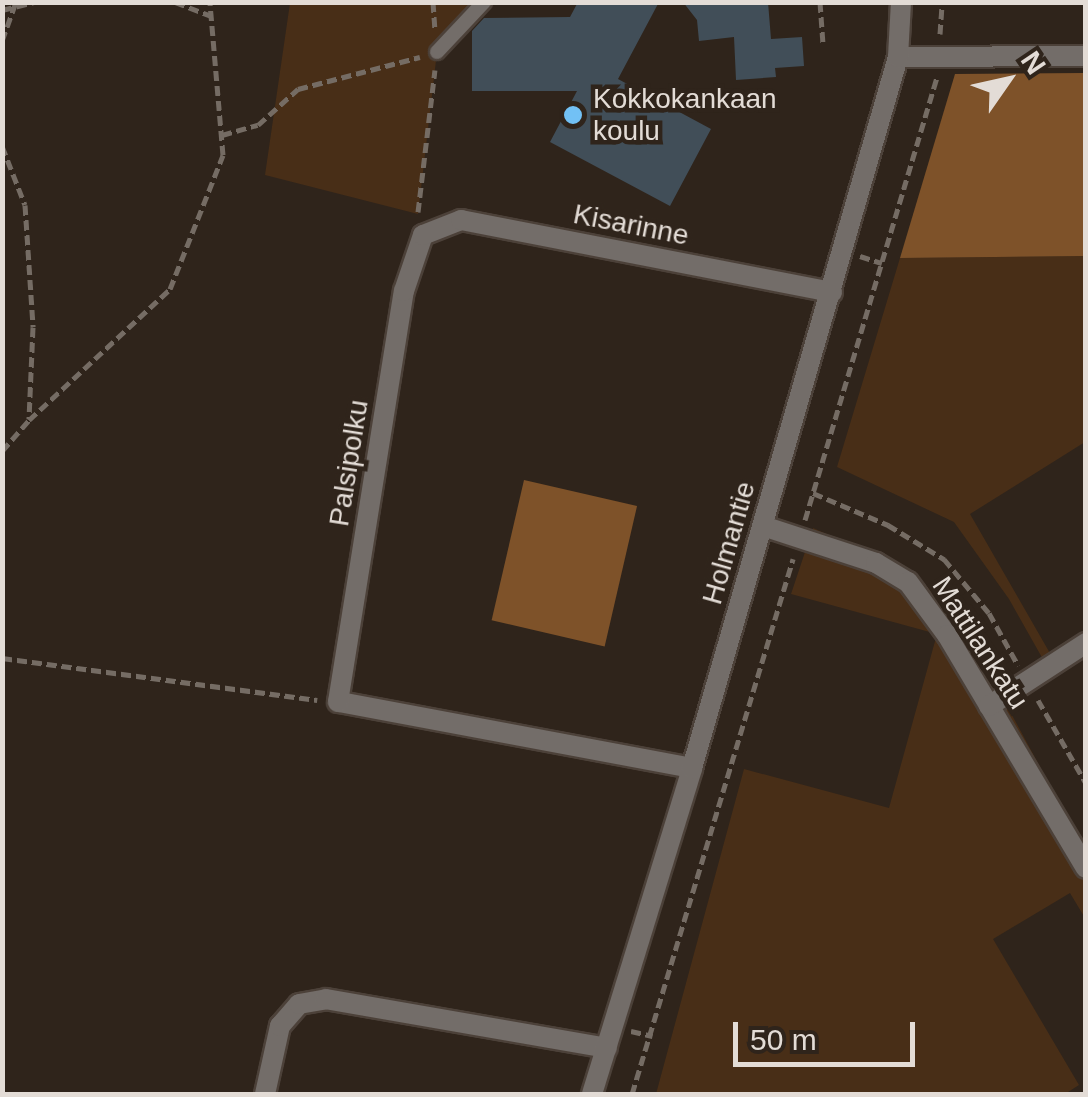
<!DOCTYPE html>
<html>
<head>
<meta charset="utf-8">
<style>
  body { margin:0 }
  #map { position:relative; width:1088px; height:1097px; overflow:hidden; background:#2f241b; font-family:Helvetica,sans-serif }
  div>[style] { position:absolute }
  .green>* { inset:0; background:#482e17 }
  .forest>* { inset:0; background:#7e5229; transform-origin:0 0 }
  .building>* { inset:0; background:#414e58 }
  .path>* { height:5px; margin-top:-2.5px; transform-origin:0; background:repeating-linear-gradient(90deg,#756c64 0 10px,transparent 0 15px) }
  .roads { filter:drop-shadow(2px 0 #4c4139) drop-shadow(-2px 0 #4c4139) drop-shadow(0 2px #4c4139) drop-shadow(0 -2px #4c4139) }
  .service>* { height:14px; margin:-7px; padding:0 7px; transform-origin:7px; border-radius:7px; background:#736d69 }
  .minor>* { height:20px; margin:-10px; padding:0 10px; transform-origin:10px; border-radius:10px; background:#736d69 }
  .dots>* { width:28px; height:28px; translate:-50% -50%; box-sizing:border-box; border:5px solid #2f241b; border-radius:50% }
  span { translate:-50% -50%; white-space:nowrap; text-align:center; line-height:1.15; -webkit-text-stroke:9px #2f241b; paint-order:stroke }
  .poi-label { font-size:28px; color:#e3dcd6 }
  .left { translate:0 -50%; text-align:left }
  .street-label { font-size:28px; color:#e3dcd6 }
  .frame { position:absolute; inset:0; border:5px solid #e3dcd6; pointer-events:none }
  .north { position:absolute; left:958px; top:30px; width:100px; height:100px; -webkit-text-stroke:8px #2f241b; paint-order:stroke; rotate:56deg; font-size:28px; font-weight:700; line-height:40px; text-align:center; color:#e3dcd6 }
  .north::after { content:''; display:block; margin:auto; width:35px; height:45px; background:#e3dcd6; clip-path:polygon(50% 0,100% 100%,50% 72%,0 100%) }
  .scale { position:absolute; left:733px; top:1022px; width:182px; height:45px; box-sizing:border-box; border:5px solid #e3dcd6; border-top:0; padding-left:12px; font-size:30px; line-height:35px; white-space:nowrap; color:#e3dcd6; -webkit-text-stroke:8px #2f241b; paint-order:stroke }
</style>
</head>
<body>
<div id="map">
  <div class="green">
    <div style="clip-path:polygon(290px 3px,484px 3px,437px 52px,418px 214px,265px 175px)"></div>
    <div style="clip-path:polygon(1085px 256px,1085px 442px,970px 514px,1051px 655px,1044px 661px,1009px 599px,954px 522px,837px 467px,900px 258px)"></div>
    <div style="clip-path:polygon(813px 528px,878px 557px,930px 589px,967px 632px,1085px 850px,1085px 918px,1070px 893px,993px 939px,1079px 1085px,1065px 1094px,656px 1094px,744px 769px,889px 808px,937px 634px,791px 594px)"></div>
  </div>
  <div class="forest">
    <div style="clip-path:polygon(1085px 73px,1085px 256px,900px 258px,955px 74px)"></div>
    <div style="left:524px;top:480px;width:116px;height:144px;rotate:13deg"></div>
  </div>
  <div class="building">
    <div style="clip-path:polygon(578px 2px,659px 2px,618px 79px,711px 129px,670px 206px,550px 142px,577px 91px,472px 91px,472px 31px,484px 18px,570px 17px)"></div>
    <div style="clip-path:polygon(683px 2px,768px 2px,771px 39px,802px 37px,804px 66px,775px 68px,776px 77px,736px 80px,734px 37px,699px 41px,697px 20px)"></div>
  </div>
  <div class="path">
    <div style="left:175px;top:2px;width:40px;rotate:21deg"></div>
    <div style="left:433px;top:2px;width:27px;rotate:86deg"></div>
    <div style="left:820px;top:2px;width:42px;rotate:85.9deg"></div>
    <div style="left:2px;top:10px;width:34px;rotate:-14deg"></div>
    <div style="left:940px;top:34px;width:32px;rotate:-86deg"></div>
    <div style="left:2px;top:41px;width:41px;rotate:-70.3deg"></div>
    <div style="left:222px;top:135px;width:37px;rotate:-16deg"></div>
    <div style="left:258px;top:125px;width:54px;rotate:-42deg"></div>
    <div style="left:298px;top:89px;width:126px;rotate:-14.7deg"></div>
    <div style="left:2px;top:146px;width:63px;rotate:68.7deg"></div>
    <div style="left:25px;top:205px;width:122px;rotate:86.2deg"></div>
    <div style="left:33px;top:327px;width:92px;rotate:92.5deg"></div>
    <div style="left:418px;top:212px;width:143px;rotate:-83.2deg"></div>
    <div style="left:860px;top:256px;width:23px;rotate:18deg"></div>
    <div style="left:2px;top:451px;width:41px;rotate:-48.9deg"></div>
    <div style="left:29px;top:420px;width:192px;rotate:-42.9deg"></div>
    <div style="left:170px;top:289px;width:144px;rotate:-68.4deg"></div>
    <div style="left:223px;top:155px;width:154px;rotate:-94.9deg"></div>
    <div style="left:813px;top:493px;width:82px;rotate:23.1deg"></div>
    <div style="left:888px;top:525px;width:66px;rotate:31.3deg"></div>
    <div style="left:944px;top:559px;width:70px;rotate:50.2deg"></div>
    <div style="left:989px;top:613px;width:60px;rotate:60.9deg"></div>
    <div style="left:805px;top:520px;width:464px;rotate:-73.4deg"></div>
    <div style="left:2px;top:658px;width:318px;rotate:7.6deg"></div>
    <div style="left:1038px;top:700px;width:96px;rotate:60deg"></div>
    <div style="left:631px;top:1031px;width:22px;rotate:13deg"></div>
    <div style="left:632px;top:1094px;width:559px;rotate:-73.25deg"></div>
  </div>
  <div class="roads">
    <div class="service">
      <div style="left:437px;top:52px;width:69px;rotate:-46.8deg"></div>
    </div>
    <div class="minor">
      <div style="left:898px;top:57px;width:188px;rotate:-0.3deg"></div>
      <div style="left:763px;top:526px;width:119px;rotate:18.1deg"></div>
      <div style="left:876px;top:563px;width:37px;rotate:31deg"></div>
      <div style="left:908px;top:582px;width:66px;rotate:53.7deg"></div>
      <div style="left:947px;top:635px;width:271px;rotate:59.2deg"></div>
      <div style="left:989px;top:706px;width:116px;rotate:-33deg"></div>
      <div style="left:692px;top:768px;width:360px;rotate:-169.4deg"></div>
      <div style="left:338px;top:702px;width:416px;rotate:-80.9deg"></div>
      <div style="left:404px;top:291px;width:59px;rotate:-71.3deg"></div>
      <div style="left:423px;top:235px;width:41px;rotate:-21.5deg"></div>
      <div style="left:461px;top:220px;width:378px;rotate:11deg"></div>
      <div style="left:265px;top:1094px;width:70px;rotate:-77.6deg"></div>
      <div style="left:280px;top:1026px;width:29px;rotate:-49deg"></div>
      <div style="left:299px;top:1004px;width:27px;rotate:-10deg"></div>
      <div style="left:326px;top:999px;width:285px;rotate:9.9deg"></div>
      <div style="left:592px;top:1094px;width:341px;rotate:-72.9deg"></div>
      <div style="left:692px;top:768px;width:740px;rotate:-73.84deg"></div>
      <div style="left:898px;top:57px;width:55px;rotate:-86.9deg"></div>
    </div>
  </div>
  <div class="dots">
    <div style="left:573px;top:115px;background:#72c1f5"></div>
  </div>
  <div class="poi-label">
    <span class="left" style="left:593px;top:115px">Kokkokankaan<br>koulu</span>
  </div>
  <div class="street-label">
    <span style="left:631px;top:225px;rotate:11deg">Kisarinne</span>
    <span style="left:349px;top:463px;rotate:-81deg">Palsipolku</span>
    <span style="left:729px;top:543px;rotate:-74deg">Holmantie</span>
    <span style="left:980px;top:643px;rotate:57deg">Mattilankatu</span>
  </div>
  <div class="frame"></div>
  <div class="north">N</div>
  <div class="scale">50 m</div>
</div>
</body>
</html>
